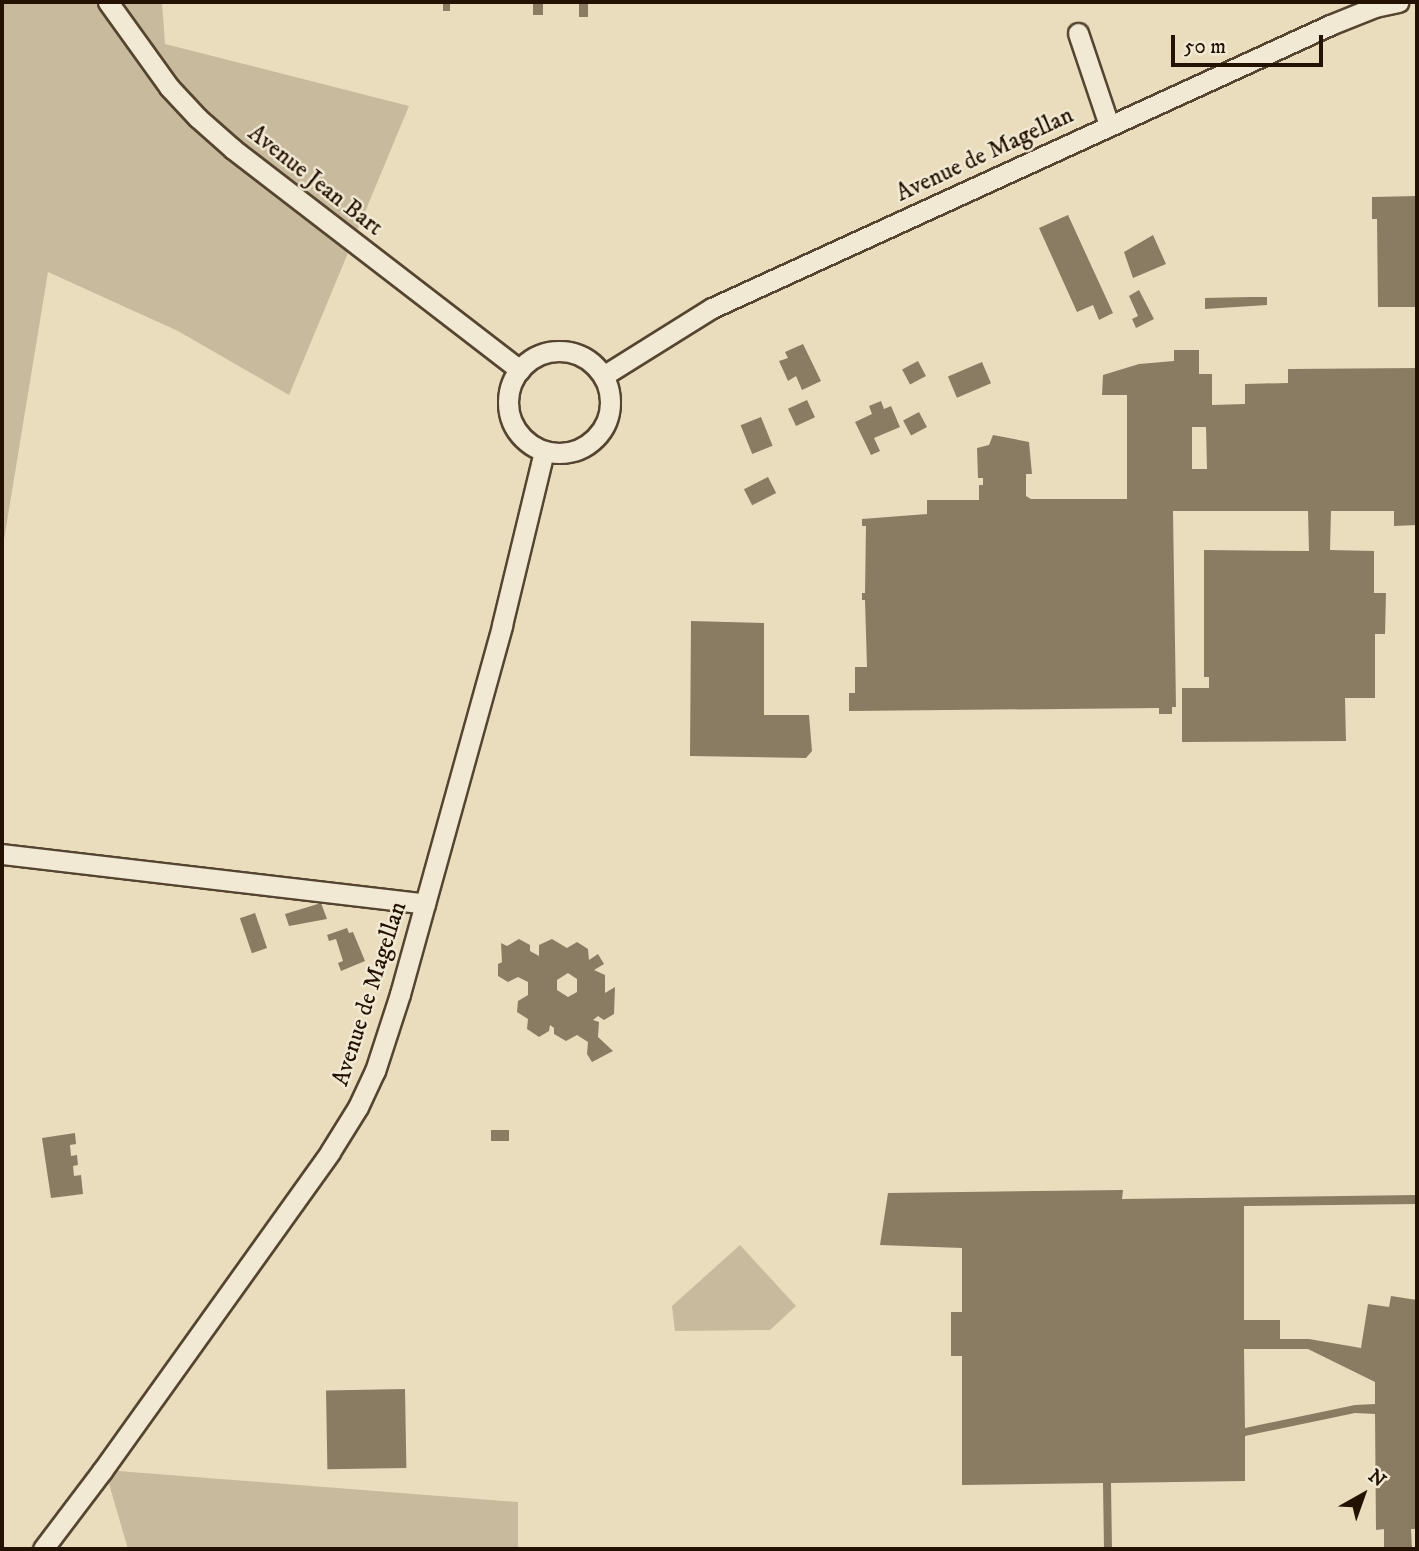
<!DOCTYPE html>
<html>
<head>
<meta charset="utf-8">
<style>
  body { margin:0 }
  #map { position:relative; width:1419px; height:1551px; overflow:hidden; background:#eaddbd; font-family:"IM FELL DW Pica",serif }
  div>[style] { position:absolute }
  .green>* { inset:0; background:#c8ba9d }
  .building>* { inset:0; background:#8a7c63; transform-origin:0 0 }
  .roads { filter:drop-shadow(2px 0 #554530) drop-shadow(-2px 0 #554530) drop-shadow(0 2px #554530) drop-shadow(0 -2px #554530) }
  .minor>* { height:19px; margin:-9.5px; padding:0 9.5px; transform-origin:9.5px; border-radius:9.5px; background:#f1e9d4 }
  .minor>.ring { margin:-9.5px; padding:0; box-sizing:content-box; background:none; border:19px solid #f1e9d4; border-radius:50% }
  span { translate:-50% -50%; white-space:nowrap; text-align:center; line-height:1.15; -webkit-text-stroke:5px #f1e9d4; paint-order:stroke }
  .street-label { font-size:24px; color:#231201 }
  .frame { position:absolute; inset:0; border:4px solid #231201; pointer-events:none }
  .north { position:absolute; left:1328px; top:1460px; width:70px; height:70px; -webkit-text-stroke:5px #f1e9d4; paint-order:stroke; rotate:40deg; font-size:19px; font-weight:700; line-height:28px; text-align:center; color:#231201 }
  .north::after { content:''; display:block; margin:auto; width:24px; height:32px; background:#231201; clip-path:polygon(50% 0,100% 100%,50% 72%,0 100%) }
  .scale { position:absolute; left:1171px; top:35px; width:152px; height:32px; box-sizing:border-box; border:4px solid #231201; border-top:0; padding-left:9px; font-size:21px; line-height:24px; white-space:nowrap; color:#231201; -webkit-text-stroke:5px #f1e9d4; paint-order:stroke }
</style>
</head>
<body>
<div id="map">
  <div class="green">
    <div style="clip-path:polygon(2px 2px,162px 2px,165px 44px,409px 106px,289px 395px,178px 331px,48px 272px,2px 552px)"></div>
    <div style="clip-path:polygon(740px 1245px,796px 1306px,770px 1330px,675px 1331px,672px 1306px)"></div>
    <div style="clip-path:polygon(105px 1470px,518px 1502px,518px 1549px,128px 1549px)"></div>
  </div>
  <div class="building">
    <div style="left:443px;top:2px;width:7px;height:9px"></div>
    <div style="left:533px;top:2px;width:10px;height:13px"></div>
    <div style="left:579px;top:2px;width:9px;height:15px"></div>
    <div style="clip-path:polygon(1417px 196px,1417px 307px,1378px 307px,1377px 219px,1372px 219px,1372px 197px)"></div>
    <div style="clip-path:polygon(1068px 215px,1113px 313px,1099px 320px,1093px 305px,1077px 312px,1039px 228px)"></div>
    <div style="clip-path:polygon(1153px 235px,1166px 264px,1133px 278px,1124px 252px)"></div>
    <div style="clip-path:polygon(1139px 290px,1154px 319px,1136px 328px,1132px 319px,1138px 316px,1129px 296px)"></div>
    <div style="clip-path:polygon(1250px 297px,1267px 297px,1267px 305px,1205px 309px,1205px 298px)"></div>
    <div style="clip-path:polygon(803px 344px,821px 381px,802px 390px,796px 376px,788px 381px,779px 361px,788px 358px,785px 352px)"></div>
    <div style="clip-path:polygon(evenodd,1174px 350px,1199px 350px,1199px 374px,1212px 374px,1212px 405px,1245px 404px,1245px 384px,1288px 383px,1288px 369px,1417px 368px,1417px 525px,1394px 526px,1394px 511px,1331px 511px,1330px 550px,1374px 551px,1374px 593px,1386px 593px,1385px 634px,1375px 634px,1375px 698px,1345px 698px,1346px 741px,1182px 742px,1182px 688px,1209px 688px,1209px 677px,1204px 677px,1204px 550px,1309px 551px,1308px 511px,1173px 511px,1176px 707px,1172px 707px,1172px 714px,1159px 714px,1159px 708px,849px 711px,849px 693px,855px 693px,855px 667px,867px 667px,865px 600px,862px 600px,862px 593px,865px 593px,866px 526px,862px 526px,862px 519px,927px 514px,927px 500px,979px 500px,979px 485px,983px 485px,983px 478px,978px 478px,977px 448px,989px 445px,993px 435px,1029px 442px,1032px 474px,1026px 474px,1026px 496px,1031px 499px,1127px 499px,1127px 395px,1102px 395px,1103px 375px,1139px 364px,1174px 361px,1174px 350px,1192px 427px,1206px 427px,1207px 469px,1192px 469px,1192px 427px)"></div>
    <div style="left:918px;top:361px;width:17px;height:18px;rotate:62deg"></div>
    <div style="left:982px;top:362px;width:23px;height:37px;rotate:67deg"></div>
    <div style="left:807px;top:400px;width:19px;height:21px;rotate:65deg"></div>
    <div style="clip-path:polygon(881px 401px,884px 409px,891px 406px,900px 427px,874px 438px,880px 451px,871px 455px,855px 422px,872px 414px,869px 406px)"></div>
    <div style="left:919px;top:412px;width:17px;height:18px;rotate:62deg"></div>
    <div style="left:761px;top:417px;width:31px;height:22px;rotate:68deg"></div>
    <div style="left:768px;top:477px;width:18px;height:27px;rotate:63deg"></div>
    <div style="clip-path:polygon(691px 621px,764px 623px,764px 715px,809px 715px,812px 751px,806px 758px,690px 756px)"></div>
    <div style="clip-path:polygon(321px 903px,327px 919px,289px 926px,285px 914px)"></div>
    <div style="left:255px;top:913px;width:37px;height:16px;rotate:71deg"></div>
    <div style="clip-path:polygon(347px 928px,349px 933px,353px 932px,365px 961px,341px 971px,338px 963px,343px 961px,336px 939px,329px 941px,327px 935px)"></div>
    <div style="clip-path:polygon(evenodd,519px 939px,530px 945px,530px 951px,539px 956px,539px 945px,552px 939px,567px 948px,577px 942px,588px 949px,589px 960px,598px 954px,604px 964px,594px 970px,605px 975px,605px 993px,615px 987px,614px 1014px,604px 1020px,598px 1016px,593px 1020px,599px 1022px,598px 1037px,613px 1051px,592px 1062px,587px 1054px,588px 1042px,577px 1035px,566px 1041px,554px 1034px,554px 1028px,550px 1025px,549px 1031px,539px 1037px,527px 1029px,528px 1019px,517px 1012px,518px 1001px,528px 995px,528px 982px,518px 977px,508px 982px,498px 976px,498px 964px,502px 962px,501px 943px,507px 946px,519px 939px,568px 973px,577px 979px,577px 992px,568px 997px,557px 990px,557px 980px,568px 973px)"></div>
    <div style="left:509px;top:1130px;width:11px;height:18px;rotate:90deg"></div>
    <div style="clip-path:polygon(75px 1133px,76px 1144px,70px 1145px,71px 1156px,77px 1155px,78px 1165px,73px 1166px,74px 1176px,81px 1175px,83px 1194px,51px 1198px,42px 1138px)"></div>
    <div style="clip-path:polygon(evenodd,1123px 1190px,1122px 1199px,1417px 1195px,1417px 1204px,1244px 1206px,1244px 1320px,1280px 1320px,1280px 1339px,1309px 1339px,1361px 1348px,1368px 1304px,1389px 1307px,1391px 1296px,1417px 1300px,1417px 1529px,1411px 1529px,1412px 1549px,1384px 1549px,1384px 1529px,1376px 1530px,1375px 1414px,1355px 1413px,1245px 1436px,1245px 1481px,1111px 1483px,1112px 1549px,1104px 1549px,1103px 1483px,962px 1485px,962px 1356px,951px 1356px,951px 1312px,962px 1312px,962px 1248px,880px 1245px,888px 1193px,1123px 1190px,1244px 1349px,1308px 1349px,1375px 1382px,1375px 1404px,1355px 1405px,1245px 1428px,1244px 1349px)"></div>
    <div style="left:405px;top:1389px;width:79px;height:79px;rotate:89deg"></div>
  </div>
  <div class="roads">
    <div class="minor">
      <div style="left:108px;top:2px;width:105px;rotate:54.3deg"></div>
      <div style="left:169px;top:87px;width:42px;rotate:46.9deg"></div>
      <div style="left:198px;top:118px;width:47px;rotate:41.5deg"></div>
      <div style="left:233px;top:149px;width:362px;rotate:37.6deg"></div>
      <div style="left:1078px;top:33px;width:97px;rotate:71.4deg"></div>
      <div class="ring" style="left:508px;top:351px;width:83px;height:83px"></div>
      <div style="left:603px;top:376px;width:128px;rotate:-32deg"></div>
      <div style="left:712px;top:308px;width:680px;rotate:-24.6deg"></div>
      <div style="left:1330px;top:25px;width:48px;rotate:-21.8deg"></div>
      <div style="left:1375px;top:7px;width:24px;rotate:-12deg"></div>
      <div style="left:2px;top:854px;width:426px;rotate:6.7deg"></div>
      <div style="left:43px;top:1549px;width:98px;rotate:-52.9deg"></div>
      <div style="left:102px;top:1471px;width:392px;rotate:-54.4deg"></div>
      <div style="left:330px;top:1152px;width:53px;rotate:-58.1deg"></div>
      <div style="left:358px;top:1107px;width:40px;rotate:-65deg"></div>
      <div style="left:375px;top:1071px;width:81px;rotate:-72deg"></div>
      <div style="left:400px;top:994px;width:383px;rotate:-74.5deg"></div>
      <div style="left:502px;top:625px;width:179px;rotate:-76.4deg"></div>
    </div>
  </div>
  <div class="street-label">
    <span style="left:985px;top:155px;rotate:-25deg">Avenue de Magellan</span>
    <span style="left:315px;top:181px;rotate:38deg">Avenue Jean Bart</span>
    <span style="left:370px;top:994px;rotate:-72deg">Avenue de Magellan</span>
  </div>
  <div class="frame"></div>
  <div class="north">N</div>
  <div class="scale">50 m</div>
</div>
</body>
</html>
